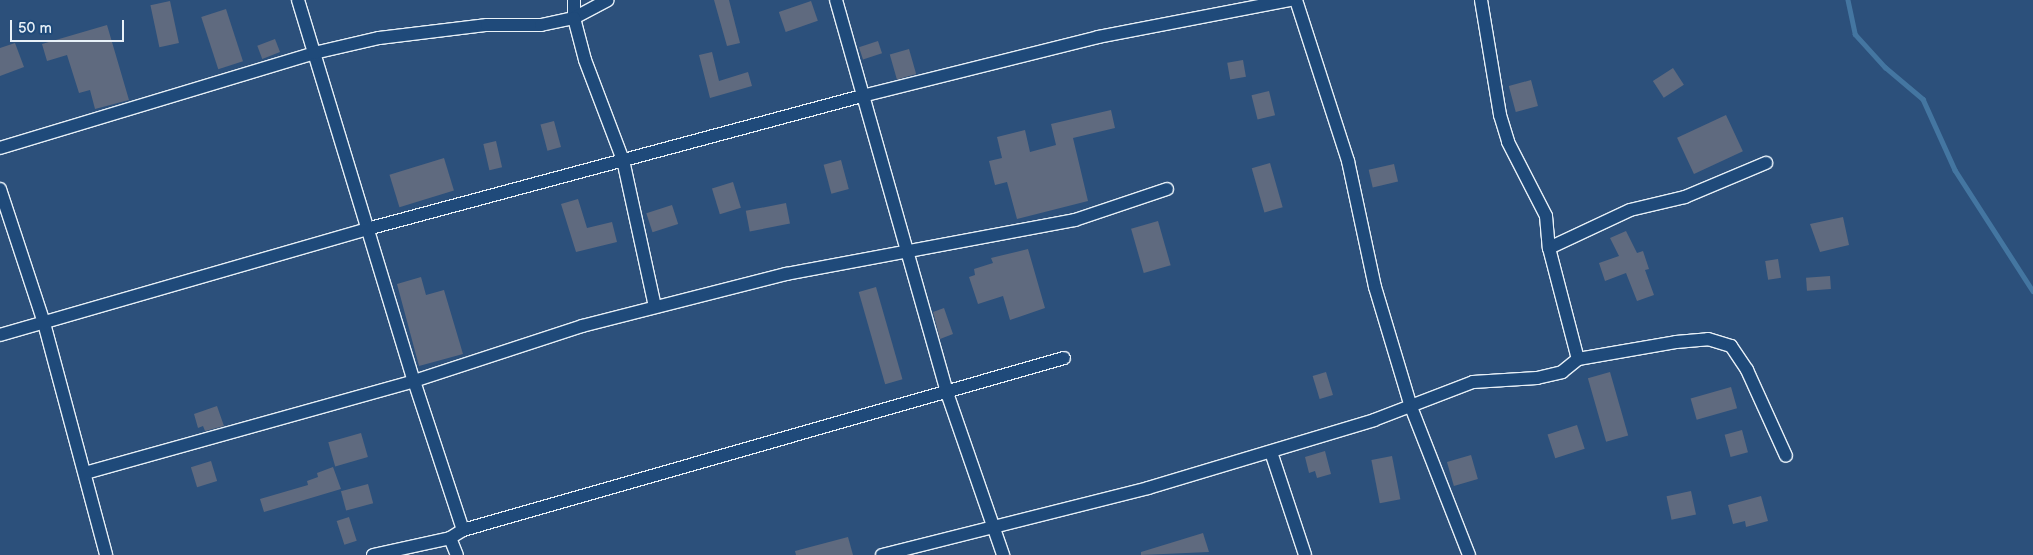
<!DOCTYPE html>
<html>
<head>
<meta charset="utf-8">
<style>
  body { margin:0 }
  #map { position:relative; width:2033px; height:555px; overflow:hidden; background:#2c507b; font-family:"Balsamiq Sans",sans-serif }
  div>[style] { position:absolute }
  .stream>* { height:4.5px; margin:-2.25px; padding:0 2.25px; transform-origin:2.25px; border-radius:2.25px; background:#4476a1 }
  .building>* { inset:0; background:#5f6a7f; transform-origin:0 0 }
  .roads { filter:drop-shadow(1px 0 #e8f1f8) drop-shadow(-1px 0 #e8f1f8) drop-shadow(0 1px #e8f1f8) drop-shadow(0 -1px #e8f1f8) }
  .street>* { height:12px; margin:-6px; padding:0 6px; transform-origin:6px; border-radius:6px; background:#1f4a7a }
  span { translate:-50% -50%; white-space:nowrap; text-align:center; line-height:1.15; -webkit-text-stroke:5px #1f4a7a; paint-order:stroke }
  .scale { position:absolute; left:10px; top:20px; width:114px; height:22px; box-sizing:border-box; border:2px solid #e8f1f8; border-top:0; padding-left:6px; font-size:15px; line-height:18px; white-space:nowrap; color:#e8f1f8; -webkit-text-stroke:4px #1f4a7a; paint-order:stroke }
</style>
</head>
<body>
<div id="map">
  <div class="stream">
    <div style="left:1848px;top:0;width:35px;rotate:78deg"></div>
    <div style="left:1855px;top:34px;width:45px;rotate:47.7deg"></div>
    <div style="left:1885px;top:67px;width:50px;rotate:40.1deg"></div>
    <div style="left:1923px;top:99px;width:78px;rotate:65.7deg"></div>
    <div style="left:1955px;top:170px;width:144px;rotate:57.2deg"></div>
  </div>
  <div class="building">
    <div style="clip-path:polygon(714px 0,729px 0,740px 43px,727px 46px)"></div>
    <div style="left:170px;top:1px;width:43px;height:20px;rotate:78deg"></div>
    <div style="left:811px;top:1px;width:21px;height:34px;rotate:71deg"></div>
    <div style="left:226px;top:9px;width:55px;height:26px;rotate:72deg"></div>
    <div style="clip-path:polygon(107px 25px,129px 100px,95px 109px,90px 90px,79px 93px,67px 55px,47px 61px,42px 44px)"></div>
    <div style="left:275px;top:39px;width:14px;height:19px;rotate:69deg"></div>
    <div style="left:878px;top:41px;width:13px;height:20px;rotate:72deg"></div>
    <div style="clip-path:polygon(15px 43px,24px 67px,0 76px,0 48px)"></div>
    <div style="left:909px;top:49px;width:26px;height:20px;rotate:74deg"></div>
    <div style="clip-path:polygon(712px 52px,719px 81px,748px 72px,752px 86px,710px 98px,699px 55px)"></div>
    <div style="left:1243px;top:60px;width:17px;height:16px;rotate:80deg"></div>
    <div style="left:1673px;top:68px;width:20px;height:24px;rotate:57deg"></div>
    <div style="left:1531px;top:80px;width:27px;height:23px;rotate:75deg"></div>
    <div style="left:1269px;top:91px;width:25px;height:18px;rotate:76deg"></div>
    <div style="clip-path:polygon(1111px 110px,1115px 128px,1073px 138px,1088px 201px,1017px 219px,1007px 182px,995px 185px,989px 161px,1002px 158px,997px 137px,1025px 130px,1030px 152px,1056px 145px,1051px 124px)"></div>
    <div style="left:1726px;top:115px;width:40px;height:54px;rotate:65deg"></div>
    <div style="left:554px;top:121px;width:27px;height:14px;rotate:75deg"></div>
    <div style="left:496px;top:141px;width:27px;height:13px;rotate:77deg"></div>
    <div style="left:444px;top:158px;width:34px;height:57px;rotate:73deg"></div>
    <div style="left:841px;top:160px;width:30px;height:18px;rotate:75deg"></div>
    <div style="left:1270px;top:163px;width:46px;height:19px;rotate:74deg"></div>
    <div style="left:1394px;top:164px;width:18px;height:26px;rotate:77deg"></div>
    <div style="left:733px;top:182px;width:27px;height:22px;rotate:73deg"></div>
    <div style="clip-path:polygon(578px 199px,587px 228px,612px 222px,617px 242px,576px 252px,561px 204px)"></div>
    <div style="left:786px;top:203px;width:21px;height:41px;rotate:79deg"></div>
    <div style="left:672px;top:205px;width:20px;height:27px;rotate:72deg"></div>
    <div style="clip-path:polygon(1843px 217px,1849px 245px,1820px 252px,1810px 224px)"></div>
    <div style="left:1158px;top:221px;width:46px;height:28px;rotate:74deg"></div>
    <div style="clip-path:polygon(1626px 231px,1637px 253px,1643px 251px,1649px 269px,1645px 270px,1654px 295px,1637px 301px,1626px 273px,1605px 281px,1599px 263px,1619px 256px,1610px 238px)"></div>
    <div style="clip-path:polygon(1028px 249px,1045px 308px,1010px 320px,1003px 296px,978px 304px,969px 277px,975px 275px,974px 269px,993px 263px,991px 258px)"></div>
    <div style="left:1778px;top:259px;width:19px;height:13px;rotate:81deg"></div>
    <div style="left:1830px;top:276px;width:13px;height:24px;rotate:86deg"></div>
    <div style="clip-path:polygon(421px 277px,426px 295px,444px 290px,463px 354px,419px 366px,397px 284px)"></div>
    <div style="left:876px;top:287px;width:96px;height:18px;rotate:74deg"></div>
    <div style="clip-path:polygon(944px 308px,953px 334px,940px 339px,933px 312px)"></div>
    <div style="left:1326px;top:372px;width:24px;height:14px;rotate:73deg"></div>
    <div style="left:1610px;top:372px;width:66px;height:23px;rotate:74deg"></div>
    <div style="left:1731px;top:387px;width:22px;height:42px;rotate:74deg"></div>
    <div style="clip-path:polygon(217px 406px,224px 426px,205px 431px,203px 426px,198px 428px,194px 414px)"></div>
    <div style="left:1577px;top:425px;width:25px;height:31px;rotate:72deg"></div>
    <div style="left:1742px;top:430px;width:23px;height:18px;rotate:75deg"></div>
    <div style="left:361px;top:433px;width:25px;height:34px;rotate:74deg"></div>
    <div style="clip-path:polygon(1325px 451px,1331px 474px,1317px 478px,1315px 471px,1309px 473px,1305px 457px)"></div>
    <div style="left:1471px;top:455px;width:25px;height:25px;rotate:74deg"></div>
    <div style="left:1392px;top:456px;width:44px;height:21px;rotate:79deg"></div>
    <div style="left:211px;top:461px;width:21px;height:21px;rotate:73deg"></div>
    <div style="clip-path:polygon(333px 467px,341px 489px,264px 512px,260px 499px,308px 485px,307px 481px,318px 477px,317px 473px)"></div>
    <div style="left:368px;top:484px;width:20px;height:28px;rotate:75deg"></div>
    <div style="left:1691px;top:491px;width:24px;height:25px;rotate:78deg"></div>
    <div style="clip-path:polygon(1761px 496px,1768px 521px,1746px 527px,1745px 521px,1733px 524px,1728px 505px)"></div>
    <div style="left:349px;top:517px;width:25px;height:13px;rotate:72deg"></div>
    <div style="clip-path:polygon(1203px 533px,1209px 552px,1141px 555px,1141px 552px)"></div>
    <div style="clip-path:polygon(848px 537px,853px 555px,796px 555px,795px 551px)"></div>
  </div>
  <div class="roads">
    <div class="street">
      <div style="left:298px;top:0;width:398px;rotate:73.1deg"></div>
      <div style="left:414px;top:381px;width:177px;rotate:-18.1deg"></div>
      <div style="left:582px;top:326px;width:211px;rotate:-14.3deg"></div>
      <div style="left:786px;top:274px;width:294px;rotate:-10.6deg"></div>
      <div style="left:1075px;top:220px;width:97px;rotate:-18.6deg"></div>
      <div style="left:574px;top:0;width:18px;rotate:90deg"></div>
      <div style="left:574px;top:18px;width:38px;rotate:-28deg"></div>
      <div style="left:836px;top:0;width:405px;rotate:74.2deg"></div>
      <div style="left:946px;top:390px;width:175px;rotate:70.9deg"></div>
      <div style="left:1296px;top:0;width:169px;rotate:72.1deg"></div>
      <div style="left:1348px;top:161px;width:129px;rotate:77.9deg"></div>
      <div style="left:1375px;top:287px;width:125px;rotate:73.3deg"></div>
      <div style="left:1411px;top:407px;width:159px;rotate:68.6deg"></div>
      <div style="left:1481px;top:0;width:117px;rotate:80.6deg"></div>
      <div style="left:1500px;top:115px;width:28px;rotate:73deg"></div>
      <div style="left:1508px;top:142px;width:83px;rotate:62.8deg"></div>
      <div style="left:1546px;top:216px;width:32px;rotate:85deg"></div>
      <div style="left:1549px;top:248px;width:115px;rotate:75.4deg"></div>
      <div style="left:0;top:148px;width:328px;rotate:-16.8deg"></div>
      <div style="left:314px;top:53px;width:67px;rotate:-13deg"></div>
      <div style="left:379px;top:38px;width:109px;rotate:-6.9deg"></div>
      <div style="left:487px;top:25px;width:54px"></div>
      <div style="left:541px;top:25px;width:34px;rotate:-12deg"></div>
      <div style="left:574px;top:18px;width:43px;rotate:75.3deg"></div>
      <div style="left:585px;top:60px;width:107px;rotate:69.2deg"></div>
      <div style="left:623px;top:160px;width:150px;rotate:77.7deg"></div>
      <div style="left:0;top:189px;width:141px;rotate:71.8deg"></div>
      <div style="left:44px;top:323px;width:240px;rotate:75deg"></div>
      <div style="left:1549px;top:248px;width:89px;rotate:-25.1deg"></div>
      <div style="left:1630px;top:210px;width:57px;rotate:-13.3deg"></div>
      <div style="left:1685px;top:197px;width:88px;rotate:-22.8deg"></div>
      <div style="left:0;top:335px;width:382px;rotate:-16.1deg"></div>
      <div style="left:367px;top:229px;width:513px;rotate:-15.04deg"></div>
      <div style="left:862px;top:96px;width:243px;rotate:-14deg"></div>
      <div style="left:1098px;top:37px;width:197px;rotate:-10.9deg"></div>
      <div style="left:1271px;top:452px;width:108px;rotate:71.7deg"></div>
      <div style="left:85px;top:473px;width:342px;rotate:-15.6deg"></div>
      <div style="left:414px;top:381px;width:157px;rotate:71.8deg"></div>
      <div style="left:450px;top:538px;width:18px;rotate:68deg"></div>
      <div style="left:373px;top:555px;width:79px;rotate:-12.4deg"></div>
      <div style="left:450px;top:538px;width:15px;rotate:-32deg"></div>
      <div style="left:463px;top:530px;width:625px;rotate:-15.97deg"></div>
      <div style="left:882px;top:555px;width:274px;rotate:-14.1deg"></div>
      <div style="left:1148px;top:488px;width:236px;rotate:-16.7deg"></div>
      <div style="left:1374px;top:420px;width:106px;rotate:-21deg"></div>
      <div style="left:1473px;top:382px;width:64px;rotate:-3.6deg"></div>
      <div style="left:1537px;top:378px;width:26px;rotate:-13deg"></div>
      <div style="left:1562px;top:372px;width:21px;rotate:-39deg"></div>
      <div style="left:1578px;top:359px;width:99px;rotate:-9.8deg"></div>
      <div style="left:1676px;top:342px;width:32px;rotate:-5deg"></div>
      <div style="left:1708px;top:339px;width:24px;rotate:17deg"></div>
      <div style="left:1731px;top:346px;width:29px;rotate:56deg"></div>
      <div style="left:1747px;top:370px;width:94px;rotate:65.6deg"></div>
    </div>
  </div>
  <div class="scale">50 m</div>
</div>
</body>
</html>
